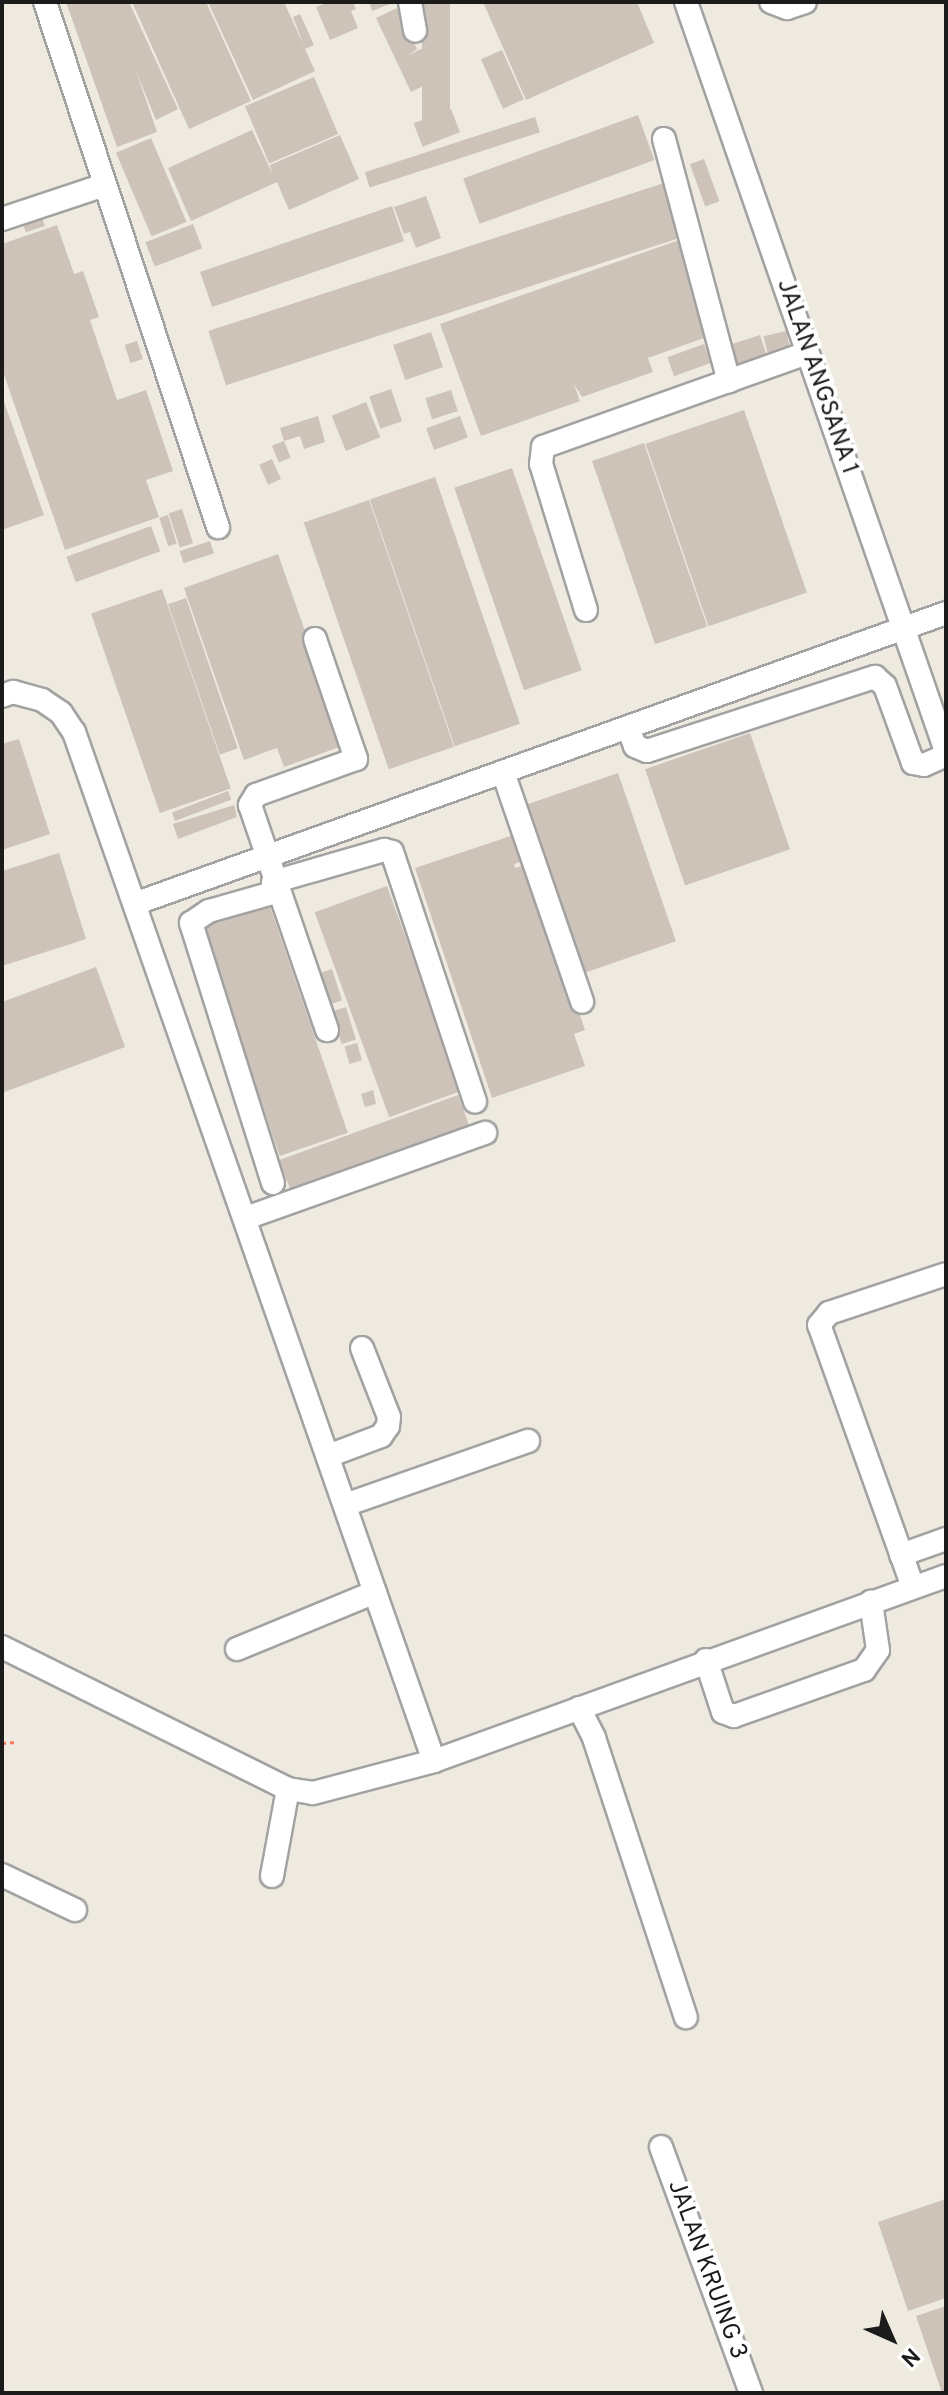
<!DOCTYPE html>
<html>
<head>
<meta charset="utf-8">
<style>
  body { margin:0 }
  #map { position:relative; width:948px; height:2395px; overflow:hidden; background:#eeeadf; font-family:Overpass,sans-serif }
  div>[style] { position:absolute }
  .building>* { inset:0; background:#cec3b8; transform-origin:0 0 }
  .path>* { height:3px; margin-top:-1.5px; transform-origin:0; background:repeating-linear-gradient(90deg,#ff7960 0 4px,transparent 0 8px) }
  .roads { filter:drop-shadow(2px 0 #a2a2a2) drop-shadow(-2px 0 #a2a2a2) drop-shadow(0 2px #a2a2a2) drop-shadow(0 -2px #a2a2a2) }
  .minor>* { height:22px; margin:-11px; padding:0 11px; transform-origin:11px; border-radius:11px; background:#fff }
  span { translate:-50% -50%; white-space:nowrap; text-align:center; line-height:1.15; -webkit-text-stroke:8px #fff; paint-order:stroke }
  .street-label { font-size:24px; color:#1b1b1b }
  .frame { position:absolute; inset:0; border:4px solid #1b1b1b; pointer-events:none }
  .north { position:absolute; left:852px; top:2299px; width:80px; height:80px; -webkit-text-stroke:6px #fff; paint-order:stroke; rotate:135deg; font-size:22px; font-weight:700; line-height:32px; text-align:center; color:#1b1b1b }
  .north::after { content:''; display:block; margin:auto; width:28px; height:36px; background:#1b1b1b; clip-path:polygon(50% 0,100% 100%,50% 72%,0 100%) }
</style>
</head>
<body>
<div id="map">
  <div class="building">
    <div style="clip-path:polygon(66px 2px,129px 2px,178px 109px,156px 120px,136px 71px,157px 132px,117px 147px)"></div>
    <div style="clip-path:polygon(132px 2px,206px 2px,251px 101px,189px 129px)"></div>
    <div style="clip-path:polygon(208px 2px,284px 2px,304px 46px,293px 17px,300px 14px,314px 45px,305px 49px,315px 71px,253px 100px)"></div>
    <div style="clip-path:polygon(329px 2px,353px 2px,356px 9px,351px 11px,358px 28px,330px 40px,316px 7px)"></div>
    <div style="clip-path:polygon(369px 2px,395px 2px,372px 11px)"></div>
    <div style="left:422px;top:2px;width:28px;height:131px"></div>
    <div style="clip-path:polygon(483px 2px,637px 2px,654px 43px,526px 100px)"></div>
    <div style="clip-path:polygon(397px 8px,417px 49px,407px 56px,423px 48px,437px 79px,411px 92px,376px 18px)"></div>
    <div style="left:502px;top:50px;width:54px;height:23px;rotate:66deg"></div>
    <div style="left:314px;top:77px;width:62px;height:75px;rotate:67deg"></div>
    <div style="left:451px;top:109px;width:25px;height:40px;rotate:69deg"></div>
    <div style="left:638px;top:115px;width:48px;height:186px;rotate:70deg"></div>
    <div style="left:535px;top:117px;width:16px;height:179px;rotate:72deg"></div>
    <div style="clip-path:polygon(252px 130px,272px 173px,270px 165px,340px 135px,359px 179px,289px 210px,277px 182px,191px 221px,168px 168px)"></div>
    <div style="left:151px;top:138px;width:91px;height:38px;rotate:67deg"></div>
    <div style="left:704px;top:159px;width:45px;height:15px;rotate:70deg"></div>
    <div style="left:664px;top:183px;width:57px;height:479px;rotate:72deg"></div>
    <div style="clip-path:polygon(426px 196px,441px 238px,416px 248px,410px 232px,404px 234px,394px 207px)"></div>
    <div style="left:392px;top:206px;width:37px;height:203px;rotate:71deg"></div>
    <div style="left:39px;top:208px;width:19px;height:20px;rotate:72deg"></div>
    <div style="left:193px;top:224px;width:26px;height:51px;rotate:69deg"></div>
    <div style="clip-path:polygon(57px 225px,74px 274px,83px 271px,99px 317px,90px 320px,117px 400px,146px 390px,173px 471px,146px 480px,159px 517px,65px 550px,2px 369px,2px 244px)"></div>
    <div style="clip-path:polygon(682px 239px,715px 334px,648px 358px,653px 372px,582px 397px,574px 384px,580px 401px,481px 436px,440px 324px)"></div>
    <div style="left:786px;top:331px;width:22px;height:23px;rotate:77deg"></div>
    <div style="left:431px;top:332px;width:37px;height:40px;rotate:71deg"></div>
    <div style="left:760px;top:335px;width:26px;height:38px;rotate:72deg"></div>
    <div style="left:137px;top:341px;width:19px;height:13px;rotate:72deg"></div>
    <div style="left:704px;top:344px;width:20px;height:39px;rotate:70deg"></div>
    <div style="left:391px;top:389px;width:34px;height:23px;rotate:71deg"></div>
    <div style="left:451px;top:390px;width:22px;height:27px;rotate:72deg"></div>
    <div style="clip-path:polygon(2px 396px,44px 515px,2px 530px)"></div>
    <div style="left:366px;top:402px;width:38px;height:37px;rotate:68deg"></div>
    <div style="left:744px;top:410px;width:193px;height:104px;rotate:71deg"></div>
    <div style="clip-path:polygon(318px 416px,325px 442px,304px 449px,300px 436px,284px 441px,280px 428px)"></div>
    <div style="left:460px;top:416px;width:23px;height:36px;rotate:70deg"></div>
    <div style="left:284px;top:441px;width:18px;height:13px;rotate:68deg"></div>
    <div style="left:644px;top:443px;width:194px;height:55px;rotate:71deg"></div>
    <div style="left:272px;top:459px;width:22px;height:14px;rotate:66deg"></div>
    <div style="left:512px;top:468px;width:214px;height:61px;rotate:71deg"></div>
    <div style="left:435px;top:477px;width:261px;height:69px;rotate:71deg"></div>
    <div style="left:369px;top:500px;width:261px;height:69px;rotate:71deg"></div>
    <div style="left:182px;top:509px;width:36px;height:14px;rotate:72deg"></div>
    <div style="left:168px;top:515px;width:30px;height:9px;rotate:73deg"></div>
    <div style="left:151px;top:526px;width:27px;height:90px;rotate:70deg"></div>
    <div style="left:210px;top:541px;width:13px;height:32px;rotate:72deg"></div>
    <div style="clip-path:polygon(278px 554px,345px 745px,284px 767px,277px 748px,244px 760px,184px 588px)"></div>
    <div style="left:162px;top:589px;width:211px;height:75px;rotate:71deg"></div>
    <div style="left:186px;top:598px;width:159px;height:19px;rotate:71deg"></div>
    <div style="left:750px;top:733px;width:123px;height:111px;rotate:71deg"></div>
    <div style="clip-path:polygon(19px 739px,50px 834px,2px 850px,2px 744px)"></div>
    <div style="left:618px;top:773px;width:178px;height:98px;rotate:71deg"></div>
    <div style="left:228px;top:791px;width:9px;height:60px;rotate:69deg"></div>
    <div style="clip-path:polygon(234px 805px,237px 817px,178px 839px,173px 824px)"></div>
    <div style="clip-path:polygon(523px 832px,531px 859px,514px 864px,515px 868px,529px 864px,585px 1030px,574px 1034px,585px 1066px,492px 1098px,415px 868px)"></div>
    <div style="clip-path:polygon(59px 853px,86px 939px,2px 966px,2px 871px)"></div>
    <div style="left:387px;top:886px;width:218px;height:77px;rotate:70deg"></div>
    <div style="left:268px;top:901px;width:245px;height:72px;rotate:71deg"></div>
    <div style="clip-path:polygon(96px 967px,125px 1047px,2px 1093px,2px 1002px)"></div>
    <div style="left:332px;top:969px;width:33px;height:14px;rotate:72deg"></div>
    <div style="left:346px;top:1007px;width:34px;height:15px;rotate:73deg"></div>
    <div style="left:357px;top:1043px;width:18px;height:13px;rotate:74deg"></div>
    <div style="clip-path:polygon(373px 1090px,376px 1104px,365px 1107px,361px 1094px)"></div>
    <div style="left:458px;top:1095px;width:33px;height:190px;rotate:70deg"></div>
    <div style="clip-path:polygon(946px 2199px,946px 2298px,908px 2311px,878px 2222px)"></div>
    <div style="clip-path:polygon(946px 2306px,946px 2393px,942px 2393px,916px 2316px)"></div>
  </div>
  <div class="path">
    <div style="left:2px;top:1743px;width:14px;rotate:-4deg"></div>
  </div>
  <div class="roads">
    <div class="minor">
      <div style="left:45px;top:2px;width:553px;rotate:71.76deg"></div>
      <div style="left:410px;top:2px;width:29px;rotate:80deg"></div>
      <div style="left:686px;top:2px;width:793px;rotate:70.86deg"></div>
      <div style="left:771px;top:2px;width:17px;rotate:21deg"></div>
      <div style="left:787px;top:8px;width:19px;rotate:-18deg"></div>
      <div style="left:664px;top:139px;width:251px;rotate:75deg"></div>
      <div style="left:2px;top:219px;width:108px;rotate:-18.4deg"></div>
      <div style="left:586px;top:610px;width:153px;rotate:-107.1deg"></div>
      <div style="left:541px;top:464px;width:17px;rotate:-83deg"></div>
      <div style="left:543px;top:447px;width:280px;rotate:-19.6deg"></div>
      <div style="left:315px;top:639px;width:127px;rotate:71.1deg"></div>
      <div style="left:356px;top:759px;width:106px;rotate:160.2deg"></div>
      <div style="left:256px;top:795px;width:12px;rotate:121deg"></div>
      <div style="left:250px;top:805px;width:238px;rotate:71.1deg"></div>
      <div style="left:2px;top:696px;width:12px;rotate:-20deg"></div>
      <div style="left:13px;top:692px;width:30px;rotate:15deg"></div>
      <div style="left:42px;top:700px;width:23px;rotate:34deg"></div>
      <div style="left:61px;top:713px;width:23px;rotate:56deg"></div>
      <div style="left:74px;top:732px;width:1090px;rotate:70.72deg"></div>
      <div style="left:628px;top:727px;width:20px;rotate:70deg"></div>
      <div style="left:635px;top:746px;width:13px;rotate:23deg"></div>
      <div style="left:647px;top:751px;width:240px;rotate:-18deg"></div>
      <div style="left:875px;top:677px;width:13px;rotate:42deg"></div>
      <div style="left:885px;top:686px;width:82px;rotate:70deg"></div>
      <div style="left:913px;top:763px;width:11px;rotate:10deg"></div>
      <div style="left:924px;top:765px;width:24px;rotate:-24deg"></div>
      <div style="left:503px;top:772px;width:243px;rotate:71deg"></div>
      <div style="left:273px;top:882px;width:116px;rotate:-16.1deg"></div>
      <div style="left:384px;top:850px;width:8px;rotate:14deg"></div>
      <div style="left:392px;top:852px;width:263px;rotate:71.6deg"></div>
      <div style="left:137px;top:903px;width:859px;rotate:-19.72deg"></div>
      <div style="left:273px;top:1183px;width:273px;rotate:-107.5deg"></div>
      <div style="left:191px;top:923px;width:22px;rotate:-34deg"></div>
      <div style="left:209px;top:911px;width:70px;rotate:-15.8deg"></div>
      <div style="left:246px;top:1218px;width:254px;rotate:-19.6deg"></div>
      <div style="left:328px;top:1456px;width:57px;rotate:-20.7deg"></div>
      <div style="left:381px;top:1436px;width:12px;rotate:-55deg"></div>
      <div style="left:388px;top:1426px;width:9px;rotate:-84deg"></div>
      <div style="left:389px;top:1417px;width:74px;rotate:-111.4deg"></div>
      <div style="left:345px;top:1505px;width:194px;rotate:-19.3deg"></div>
      <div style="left:901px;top:1555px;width:48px;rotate:-19.6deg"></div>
      <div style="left:913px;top:1587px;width:278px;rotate:-109.7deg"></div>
      <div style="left:819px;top:1325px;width:16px;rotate:-50deg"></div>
      <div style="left:829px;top:1313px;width:123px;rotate:-18.4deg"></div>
      <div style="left:2px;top:1647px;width:319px;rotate:26.4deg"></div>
      <div style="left:288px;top:1789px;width:25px;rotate:9deg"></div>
      <div style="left:313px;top:1793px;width:125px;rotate:-14.8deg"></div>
      <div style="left:434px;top:1761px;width:544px;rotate:-19.87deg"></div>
      <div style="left:237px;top:1649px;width:149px;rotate:-22.4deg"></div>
      <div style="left:706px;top:1660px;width:55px;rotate:71.9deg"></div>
      <div style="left:723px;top:1712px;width:12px;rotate:20deg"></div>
      <div style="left:734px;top:1716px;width:138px;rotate:-19.5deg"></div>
      <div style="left:864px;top:1670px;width:24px;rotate:-55deg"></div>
      <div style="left:878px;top:1650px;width:49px;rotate:-98.3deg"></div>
      <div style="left:579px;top:1708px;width:34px;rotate:63deg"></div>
      <div style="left:594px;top:1738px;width:294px;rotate:71.8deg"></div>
      <div style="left:2px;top:1875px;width:81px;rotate:25.6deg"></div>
      <div style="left:272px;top:1876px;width:88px;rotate:-79.6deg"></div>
      <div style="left:661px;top:2147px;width:262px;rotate:69.9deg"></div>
    </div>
  </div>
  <div class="street-label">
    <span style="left:816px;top:377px;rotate:71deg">JALAN ANGSANA 1</span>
    <span style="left:706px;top:2270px;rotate:70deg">JALAN KRUING 3</span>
  </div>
  <div class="frame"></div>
  <div class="north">N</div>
</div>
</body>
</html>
